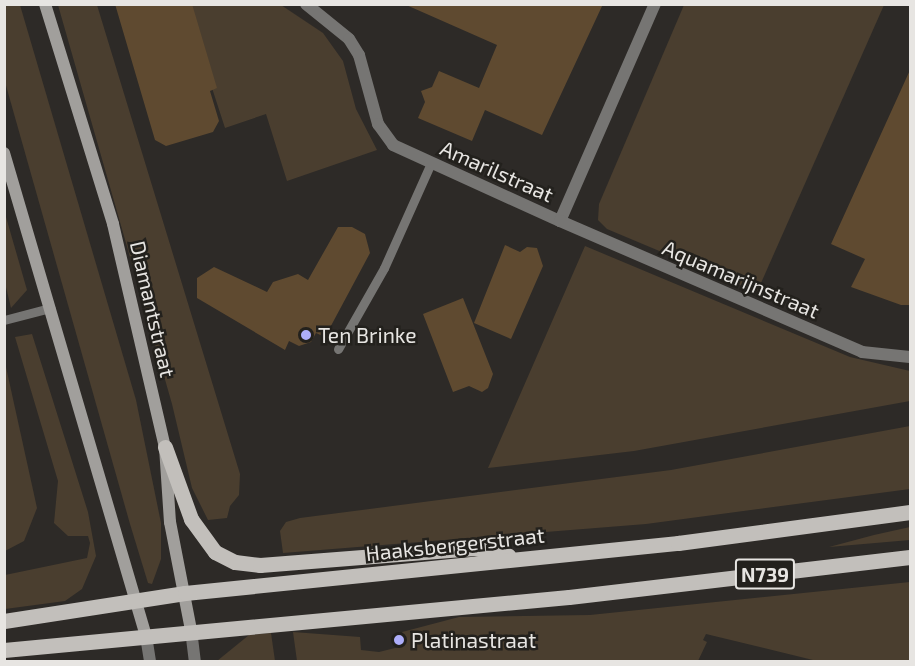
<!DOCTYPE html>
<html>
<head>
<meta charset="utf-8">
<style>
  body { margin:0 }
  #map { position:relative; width:915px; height:666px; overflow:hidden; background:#2d2a27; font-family:"Exo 2",sans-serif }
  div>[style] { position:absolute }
  .green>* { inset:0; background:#4a3e2f }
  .building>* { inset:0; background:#5f4a30 }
  .service>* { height:9px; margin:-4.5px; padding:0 4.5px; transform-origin:4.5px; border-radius:4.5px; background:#767573 }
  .minor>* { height:12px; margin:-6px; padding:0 6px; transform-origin:6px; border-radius:6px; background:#767573 }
  .secondary>* { height:12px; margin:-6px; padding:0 6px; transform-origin:6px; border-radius:6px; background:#a19f9c }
  .primary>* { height:15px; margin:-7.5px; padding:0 7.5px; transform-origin:7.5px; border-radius:7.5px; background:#c2bfbb }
  .dots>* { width:16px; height:16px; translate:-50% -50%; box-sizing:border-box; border:3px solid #23211d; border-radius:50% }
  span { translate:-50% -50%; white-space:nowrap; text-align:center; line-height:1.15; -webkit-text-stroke:5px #23211d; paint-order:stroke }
  .shield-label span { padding:2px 4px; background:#23211d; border:2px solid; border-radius:4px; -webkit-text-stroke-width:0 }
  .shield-label { font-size:20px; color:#e7e5e2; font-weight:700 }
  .street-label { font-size:21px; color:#e7e5e2 }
  .poi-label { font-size:21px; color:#e7e5e2 }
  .left { translate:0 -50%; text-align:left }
  .frame { position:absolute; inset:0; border:6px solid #e7e5e2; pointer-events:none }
</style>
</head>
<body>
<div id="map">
  <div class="green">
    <div style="clip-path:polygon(5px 4px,20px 5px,136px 400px,161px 523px,161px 559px,152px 584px,148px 583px,130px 524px,5px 82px)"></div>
    <div style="clip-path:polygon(58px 5px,97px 5px,240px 474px,239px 495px,230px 506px,227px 518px,208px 520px,192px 488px,172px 404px)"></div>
    <div style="clip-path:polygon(185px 5px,281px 5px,323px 33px,343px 61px,356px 109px,377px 150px,287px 181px,266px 114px,225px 128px)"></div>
    <div style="clip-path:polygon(684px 5px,884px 5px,757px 292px,607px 229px,598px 220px,599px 204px)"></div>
    <div style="clip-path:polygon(4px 210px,27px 290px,11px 308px,5px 283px)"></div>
    <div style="clip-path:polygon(585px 246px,850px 357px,910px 371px,910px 401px,634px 451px,488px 468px)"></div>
    <div style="clip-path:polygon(32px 334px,88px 512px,96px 556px,82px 589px,65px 601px,5px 609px,5px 575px,87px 558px,90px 543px,88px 536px,68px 536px,54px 523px,58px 481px,15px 337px)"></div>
    <div style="clip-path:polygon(4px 358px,37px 508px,24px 541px,5px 551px)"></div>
    <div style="clip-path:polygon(910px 426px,910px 489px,646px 524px,283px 553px,280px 531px,286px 522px,300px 518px,671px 470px)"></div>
    <div style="clip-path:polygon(910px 527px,910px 540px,829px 547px,874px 535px)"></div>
    <div style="clip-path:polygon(910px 582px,910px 661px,817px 661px,706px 634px,703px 640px,707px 642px,698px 661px,297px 661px,293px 632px,360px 637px,361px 650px,379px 652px,403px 646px,402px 632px,459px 617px,590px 615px)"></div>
    <div style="clip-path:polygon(271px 633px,275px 661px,217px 661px,249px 635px)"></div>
  </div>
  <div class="building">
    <div style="clip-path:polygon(115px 4px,192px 4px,217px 88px,210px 91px,219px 121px,213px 132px,166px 146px,155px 140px)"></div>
    <div style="clip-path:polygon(404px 4px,603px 4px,542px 135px,485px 110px,472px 141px,418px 118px,425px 102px,421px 91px,432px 87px,439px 71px,479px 88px,497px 45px)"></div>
    <div style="clip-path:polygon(910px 70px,910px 305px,901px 305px,851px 287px,865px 259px,831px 244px)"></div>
    <div style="clip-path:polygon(338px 227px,352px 227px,365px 234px,370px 253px,325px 337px,316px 333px,311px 342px,299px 346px,289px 341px,285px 350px,197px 298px,197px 278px,214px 267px,267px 292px,273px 282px,298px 274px,308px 280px)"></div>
    <div style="clip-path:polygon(505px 245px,520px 252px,527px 247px,537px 248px,543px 266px,511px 339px,474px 323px)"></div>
    <div style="clip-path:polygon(463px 298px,493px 374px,488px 388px,482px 392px,469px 386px,453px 392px,423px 314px)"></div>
  </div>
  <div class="service">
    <div style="left:4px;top:320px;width:48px;rotate:-14.6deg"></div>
    <div style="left:338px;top:349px;width:93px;rotate:-60.4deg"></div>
    <div style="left:384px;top:268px;width:115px;rotate:-65.9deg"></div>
  </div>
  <div class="minor">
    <div style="left:306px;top:4px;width:55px;rotate:39.1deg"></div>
    <div style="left:349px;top:39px;width:19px;rotate:58deg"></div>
    <div style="left:359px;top:55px;width:72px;rotate:74.6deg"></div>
    <div style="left:378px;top:124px;width:26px;rotate:54deg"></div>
    <div style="left:393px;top:145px;width:183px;rotate:24.5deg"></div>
    <div style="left:560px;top:221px;width:237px;rotate:-66.4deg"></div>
    <div style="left:560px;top:221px;width:329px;rotate:23.4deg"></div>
    <div style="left:862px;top:352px;width:48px;rotate:5.9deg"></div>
    <div style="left:191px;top:630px;width:32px;rotate:83deg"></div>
    <div style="left:146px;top:636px;width:26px;rotate:81deg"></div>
  </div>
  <div class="secondary">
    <div style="left:45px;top:4px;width:230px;rotate:72.8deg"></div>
    <div style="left:113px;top:224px;width:229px;rotate:76.9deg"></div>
    <div style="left:165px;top:447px;width:75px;rotate:86.2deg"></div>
    <div style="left:170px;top:522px;width:110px;rotate:79deg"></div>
    <div style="left:4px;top:153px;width:503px;rotate:73.62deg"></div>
  </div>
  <div class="primary">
    <div style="left:165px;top:447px;width:77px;rotate:70.1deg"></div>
    <div style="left:191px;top:519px;width:41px;rotate:54deg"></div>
    <div style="left:215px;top:552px;width:22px;rotate:27deg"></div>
    <div style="left:235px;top:562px;width:25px;rotate:7deg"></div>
    <div style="left:260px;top:565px;width:215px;rotate:-4.5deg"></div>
    <div style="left:474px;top:548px;width:35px;rotate:12deg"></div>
    <div style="left:4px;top:621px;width:183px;rotate:-8.8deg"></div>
    <div style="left:185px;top:593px;width:496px;rotate:-5.8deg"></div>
    <div style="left:678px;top:543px;width:234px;rotate:-7.6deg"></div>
    <div style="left:4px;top:650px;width:567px;rotate:-5.36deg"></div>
    <div style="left:569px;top:597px;width:343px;rotate:-6.7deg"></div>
  </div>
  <div class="dots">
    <div style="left:306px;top:335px;background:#aeaefa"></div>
    <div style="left:399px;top:640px;background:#aeaefa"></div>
  </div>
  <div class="shield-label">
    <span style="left:765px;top:574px">N739</span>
  </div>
  <div class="street-label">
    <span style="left:497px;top:171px;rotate:24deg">Amarilstraat</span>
    <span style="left:741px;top:279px;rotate:23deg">Aquamarijnstraat</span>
    <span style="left:153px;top:309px;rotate:77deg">Diamantstraat</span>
    <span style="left:455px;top:544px;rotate:-6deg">Haaksbergerstraat</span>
  </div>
  <div class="poi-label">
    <span class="left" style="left:318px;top:335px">Ten Brinke</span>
    <span class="left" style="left:411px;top:640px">Platinastraat</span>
  </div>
  <div class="frame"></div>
</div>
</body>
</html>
